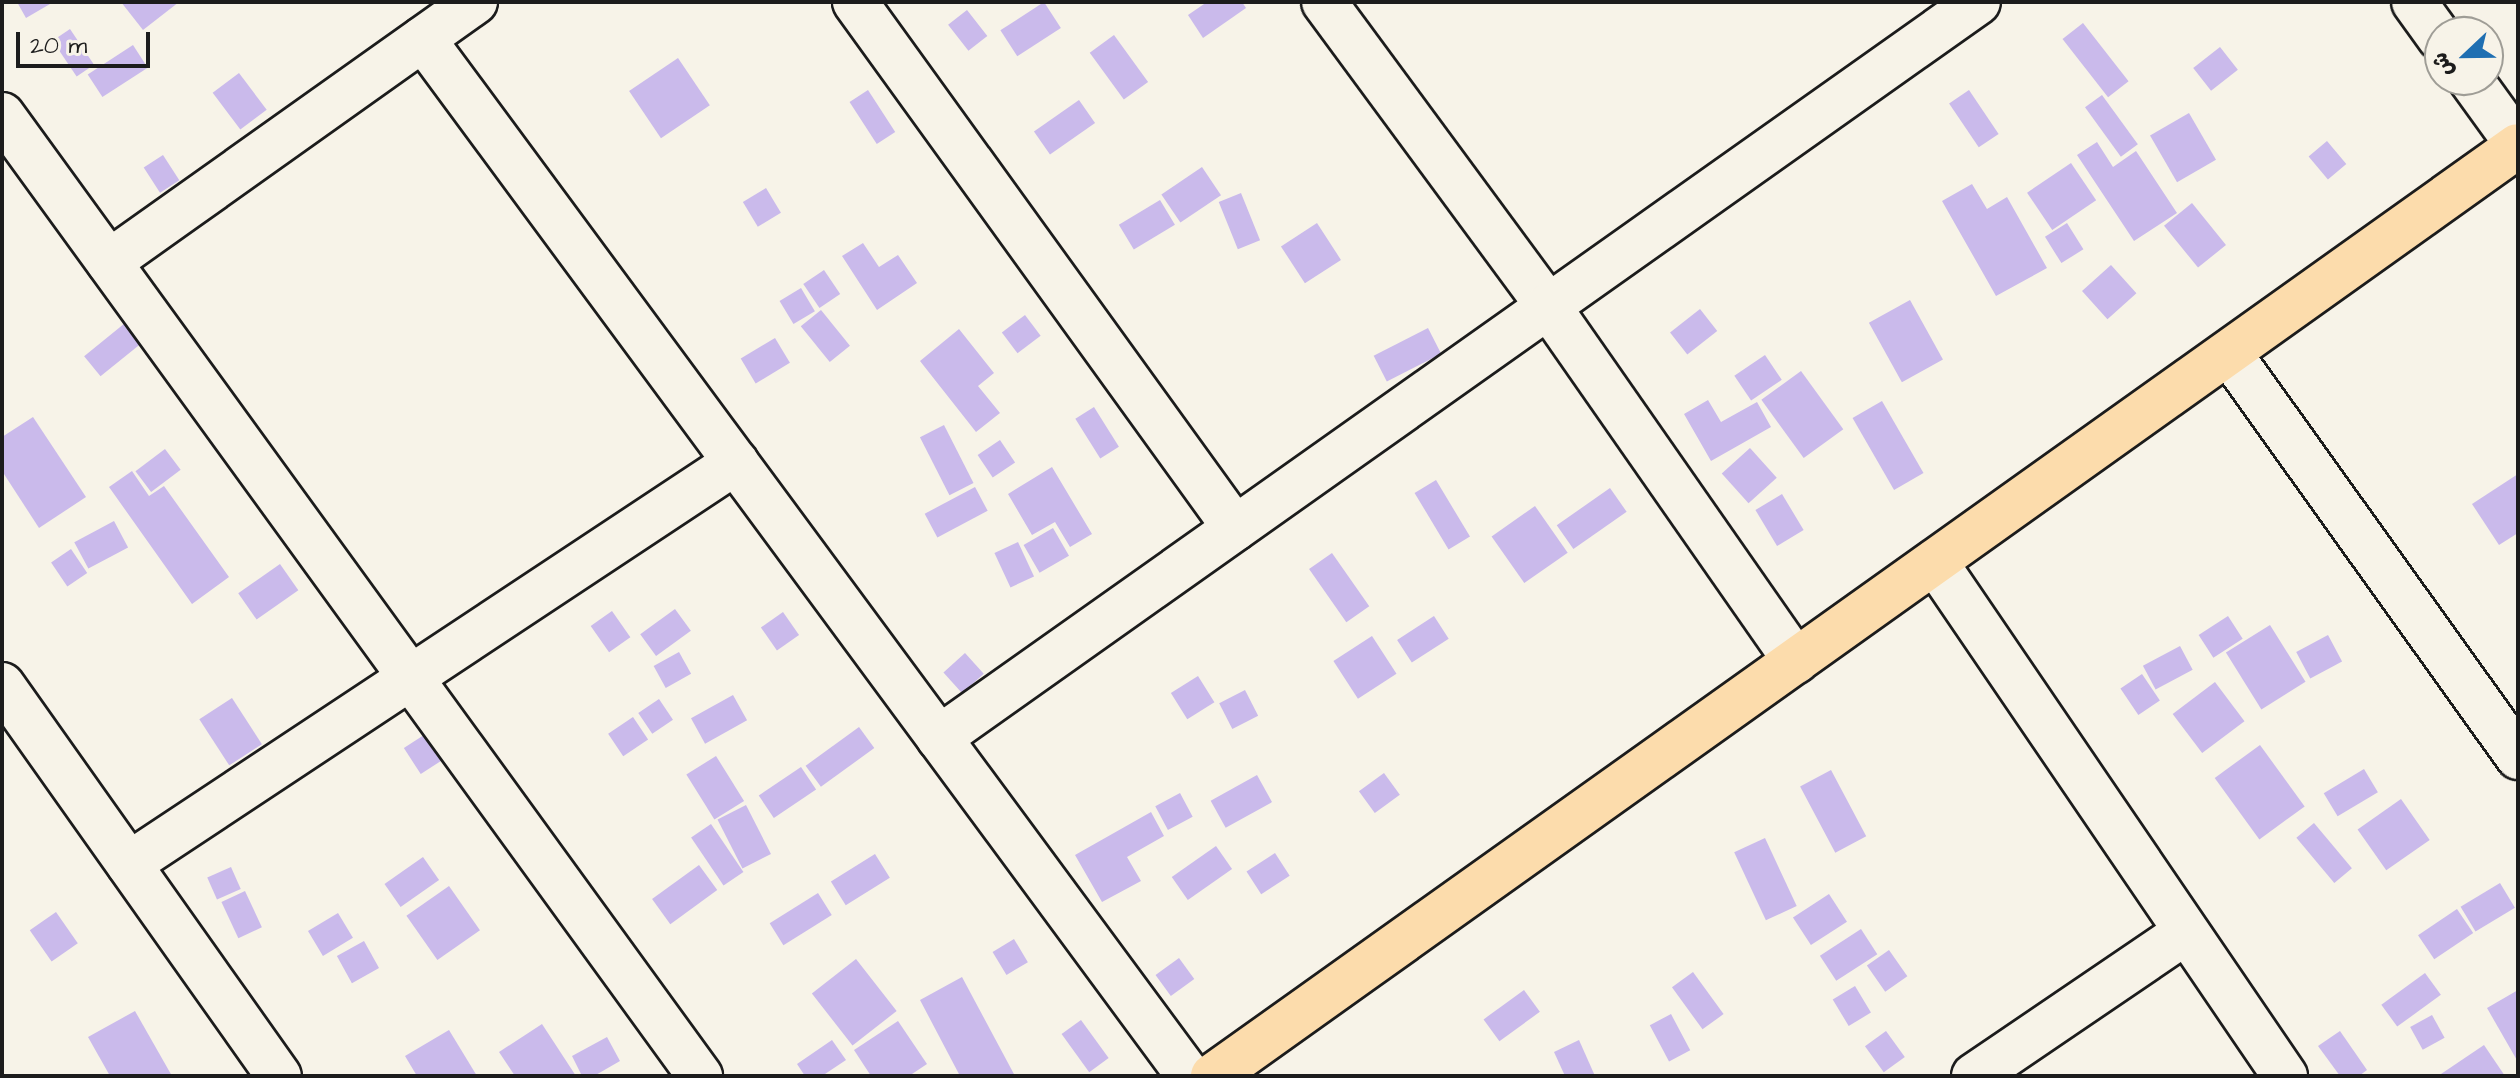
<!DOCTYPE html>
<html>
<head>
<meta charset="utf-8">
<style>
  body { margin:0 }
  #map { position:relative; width:2520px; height:1078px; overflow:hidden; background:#f7f3e8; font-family:"Architects Daughter","Playpen Sans Arabic",sans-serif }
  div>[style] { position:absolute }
  .building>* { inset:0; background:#cabaeb; transform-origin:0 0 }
  .roads { filter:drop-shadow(2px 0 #1c1c1c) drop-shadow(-2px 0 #1c1c1c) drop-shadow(0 2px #1c1c1c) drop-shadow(0 -2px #1c1c1c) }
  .minor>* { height:44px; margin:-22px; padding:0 22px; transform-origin:22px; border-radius:22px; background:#f7f3e8 }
  .major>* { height:44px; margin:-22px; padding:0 22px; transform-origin:22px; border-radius:22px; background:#fcdcac }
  span { translate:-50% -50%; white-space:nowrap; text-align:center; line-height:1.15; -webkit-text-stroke:8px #f7f3e8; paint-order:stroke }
  .frame { position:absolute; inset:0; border:4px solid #1c1c1c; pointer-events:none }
  .north { position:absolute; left:2424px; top:16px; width:80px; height:80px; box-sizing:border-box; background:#f7f3e8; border:2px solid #9f9d96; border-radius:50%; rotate:248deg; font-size:22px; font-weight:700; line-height:32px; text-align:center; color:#1c1c1c }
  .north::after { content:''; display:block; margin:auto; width:28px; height:36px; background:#1f6fb2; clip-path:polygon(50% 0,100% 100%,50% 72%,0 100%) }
  .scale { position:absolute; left:16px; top:32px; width:134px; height:36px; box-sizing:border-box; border:4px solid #1c1c1c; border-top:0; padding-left:10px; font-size:24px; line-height:28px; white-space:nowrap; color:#1c1c1c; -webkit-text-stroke:6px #f7f3e8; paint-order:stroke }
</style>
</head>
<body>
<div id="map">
  <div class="building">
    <div style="clip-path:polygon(17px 2px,49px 2px,50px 4px,26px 18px)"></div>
    <div style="clip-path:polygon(121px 2px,179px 2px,143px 30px)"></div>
    <div style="left:1044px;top:2px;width:31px;height:52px;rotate:57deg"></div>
    <div style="clip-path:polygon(1207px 2px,1242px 2px,1246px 8px,1203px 38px,1188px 15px)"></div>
    <div style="left:967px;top:10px;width:33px;height:24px;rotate:52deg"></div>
    <div style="left:2083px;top:23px;width:74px;height:26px;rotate:52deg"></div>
    <div style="left:70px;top:29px;width:43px;height:21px;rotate:56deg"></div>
    <div style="left:1114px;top:35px;width:58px;height:30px;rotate:54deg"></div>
    <div style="left:133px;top:45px;width:27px;height:54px;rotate:57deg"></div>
    <div style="left:2220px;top:47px;width:29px;height:34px;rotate:52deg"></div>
    <div style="left:678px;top:58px;width:57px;height:59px;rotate:56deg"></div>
    <div style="left:239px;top:73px;width:46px;height:33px;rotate:53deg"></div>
    <div style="left:868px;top:90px;width:50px;height:22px;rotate:57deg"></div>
    <div style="left:1969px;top:90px;width:53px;height:24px;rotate:56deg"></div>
    <div style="left:2102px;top:95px;width:61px;height:21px;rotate:54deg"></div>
    <div style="left:1079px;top:100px;width:28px;height:55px;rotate:55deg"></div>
    <div style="left:2189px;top:113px;width:54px;height:45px;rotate:60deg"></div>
    <div style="left:2327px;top:141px;width:30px;height:24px;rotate:50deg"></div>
    <div style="clip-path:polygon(2097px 142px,2113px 167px,2136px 151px,2177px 213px,2134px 241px,2077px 155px)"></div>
    <div style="left:163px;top:155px;width:30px;height:23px;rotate:57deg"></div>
    <div style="left:2071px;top:163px;width:45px;height:53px;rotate:56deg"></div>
    <div style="left:1202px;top:167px;width:34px;height:49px;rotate:56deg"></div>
    <div style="clip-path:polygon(1972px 184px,1987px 209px,2007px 197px,2047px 268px,1996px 296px,1942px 201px)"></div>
    <div style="left:766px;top:188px;width:29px;height:27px;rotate:59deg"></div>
    <div style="left:1241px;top:193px;width:51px;height:24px;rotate:68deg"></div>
    <div style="left:1160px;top:200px;width:29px;height:48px;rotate:59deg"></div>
    <div style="left:2192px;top:203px;width:54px;height:36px;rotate:51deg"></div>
    <div style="left:1317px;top:223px;width:44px;height:43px;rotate:57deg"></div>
    <div style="left:2067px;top:223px;width:31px;height:26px;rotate:58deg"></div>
    <div style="clip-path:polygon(863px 243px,879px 267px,898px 255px,917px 283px,877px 310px,842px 256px)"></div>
    <div style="left:2111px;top:265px;width:38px;height:39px;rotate:48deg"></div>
    <div style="left:824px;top:270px;width:29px;height:25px;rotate:56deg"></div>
    <div style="left:801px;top:288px;width:27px;height:25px;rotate:59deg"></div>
    <div style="left:1910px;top:300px;width:68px;height:47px;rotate:61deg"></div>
    <div style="left:1700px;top:309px;width:28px;height:38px;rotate:52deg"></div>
    <div style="left:821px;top:310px;width:46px;height:26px;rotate:51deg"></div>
    <div style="left:1025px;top:315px;width:26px;height:29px;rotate:53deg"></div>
    <div style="left:130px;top:319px;width:26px;height:59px;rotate:51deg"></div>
    <div style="left:1428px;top:328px;width:29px;height:61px;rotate:63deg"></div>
    <div style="clip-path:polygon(959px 329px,994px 373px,978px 386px,1000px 413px,976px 432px,920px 361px)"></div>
    <div style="left:775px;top:338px;width:29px;height:40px;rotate:59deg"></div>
    <div style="left:1765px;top:355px;width:30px;height:37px;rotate:56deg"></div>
    <div style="left:1801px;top:371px;width:72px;height:49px;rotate:54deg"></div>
    <div style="clip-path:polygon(1708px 400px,1721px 422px,1757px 402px,1771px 427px,1711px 461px,1684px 414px)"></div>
    <div style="left:1882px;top:401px;width:83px;height:34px;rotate:60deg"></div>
    <div style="left:1094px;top:407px;width:47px;height:22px;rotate:58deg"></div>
    <div style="clip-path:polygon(33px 417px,86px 497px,39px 528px,2px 471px,2px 437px)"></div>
    <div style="left:944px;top:425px;width:65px;height:27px;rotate:63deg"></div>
    <div style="left:1000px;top:440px;width:27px;height:27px;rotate:56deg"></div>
    <div style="left:1750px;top:448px;width:40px;height:38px;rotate:48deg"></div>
    <div style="left:165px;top:449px;width:26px;height:37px;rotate:53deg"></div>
    <div style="clip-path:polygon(1052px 467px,1092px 534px,1070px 547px,1055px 522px,1032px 535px,1008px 494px)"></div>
    <div style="clip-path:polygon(132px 471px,149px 496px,164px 486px,229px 577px,192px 604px,109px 487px)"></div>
    <div style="clip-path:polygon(2518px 474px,2518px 533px,2499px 545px,2472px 504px)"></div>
    <div style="left:1436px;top:480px;width:66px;height:25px;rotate:59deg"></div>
    <div style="left:975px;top:487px;width:27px;height:57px;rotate:62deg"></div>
    <div style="left:1610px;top:488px;width:29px;height:65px;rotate:55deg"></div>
    <div style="left:1782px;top:494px;width:42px;height:31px;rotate:59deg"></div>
    <div style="left:1535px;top:506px;width:57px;height:53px;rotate:55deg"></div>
    <div style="left:114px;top:521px;width:30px;height:45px;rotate:62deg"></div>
    <div style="left:1053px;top:528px;width:32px;height:34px;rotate:60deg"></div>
    <div style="left:1018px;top:542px;width:38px;height:26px;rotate:65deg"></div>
    <div style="left:71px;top:549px;width:29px;height:24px;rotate:56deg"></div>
    <div style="left:1332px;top:553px;width:65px;height:28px;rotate:55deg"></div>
    <div style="left:280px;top:564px;width:32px;height:51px;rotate:55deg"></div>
    <div style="left:675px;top:609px;width:27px;height:43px;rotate:54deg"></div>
    <div style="left:612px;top:611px;width:32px;height:26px;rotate:55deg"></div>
    <div style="left:783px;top:612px;width:28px;height:27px;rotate:55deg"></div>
    <div style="left:1434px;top:616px;width:27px;height:44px;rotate:57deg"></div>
    <div style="left:2228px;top:616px;width:27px;height:35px;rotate:57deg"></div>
    <div style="left:2270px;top:625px;width:67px;height:52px;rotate:58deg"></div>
    <div style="left:2328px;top:635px;width:30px;height:36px;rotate:62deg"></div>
    <div style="left:1372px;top:636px;width:45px;height:46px;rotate:57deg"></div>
    <div style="left:2180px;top:646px;width:27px;height:42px;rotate:62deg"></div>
    <div style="left:679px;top:652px;width:25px;height:29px;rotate:61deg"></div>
    <div style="left:965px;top:653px;width:28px;height:29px;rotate:48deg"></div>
    <div style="left:2142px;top:674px;width:32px;height:26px;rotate:56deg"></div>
    <div style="left:1198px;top:676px;width:31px;height:32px;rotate:58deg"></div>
    <div style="left:2215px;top:682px;width:49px;height:53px;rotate:53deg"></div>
    <div style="left:1245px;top:690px;width:29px;height:29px;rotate:63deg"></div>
    <div style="left:733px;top:695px;width:29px;height:48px;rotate:61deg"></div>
    <div style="left:232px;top:698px;width:55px;height:39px;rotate:57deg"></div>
    <div style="left:659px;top:699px;width:25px;height:25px;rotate:56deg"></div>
    <div style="left:633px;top:717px;width:27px;height:30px;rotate:56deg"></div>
    <div style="left:859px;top:727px;width:26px;height:66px;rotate:54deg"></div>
    <div style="left:424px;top:735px;width:31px;height:24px;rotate:57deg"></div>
    <div style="left:2260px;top:745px;width:76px;height:56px;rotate:54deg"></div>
    <div style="left:716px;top:756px;width:53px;height:35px;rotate:58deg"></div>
    <div style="left:801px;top:767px;width:27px;height:51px;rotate:56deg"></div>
    <div style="left:2364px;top:769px;width:27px;height:47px;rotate:59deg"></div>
    <div style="left:1831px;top:770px;width:75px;height:35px;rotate:62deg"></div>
    <div style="left:1384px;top:773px;width:27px;height:31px;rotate:54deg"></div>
    <div style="left:1257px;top:775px;width:31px;height:53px;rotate:61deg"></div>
    <div style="left:1180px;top:793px;width:27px;height:28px;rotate:62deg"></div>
    <div style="left:2401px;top:799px;width:50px;height:53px;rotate:55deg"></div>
    <div style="left:746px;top:805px;width:55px;height:32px;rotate:63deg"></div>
    <div style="clip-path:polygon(1151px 812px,1164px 836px,1127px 857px,1141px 881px,1102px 902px,1075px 855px)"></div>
    <div style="left:2314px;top:823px;width:59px;height:23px;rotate:50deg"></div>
    <div style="left:711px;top:824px;width:58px;height:24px;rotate:56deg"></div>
    <div style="left:1765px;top:838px;width:75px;height:34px;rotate:65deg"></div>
    <div style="left:1216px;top:846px;width:28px;height:54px;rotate:55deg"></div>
    <div style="left:1275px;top:853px;width:27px;height:34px;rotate:57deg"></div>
    <div style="left:875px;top:854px;width:28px;height:52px;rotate:58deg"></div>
    <div style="left:423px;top:857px;width:28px;height:47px;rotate:55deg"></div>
    <div style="left:699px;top:865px;width:31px;height:58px;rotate:54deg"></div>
    <div style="left:231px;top:867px;width:24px;height:26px;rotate:66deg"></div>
    <div style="left:2500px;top:883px;width:29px;height:46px;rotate:59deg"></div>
    <div style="left:449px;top:886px;width:54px;height:52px;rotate:55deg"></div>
    <div style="left:245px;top:891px;width:40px;height:26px;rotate:65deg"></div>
    <div style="left:818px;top:893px;width:26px;height:57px;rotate:58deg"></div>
    <div style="left:1829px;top:894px;width:33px;height:43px;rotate:57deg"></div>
    <div style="left:2457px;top:909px;width:29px;height:47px;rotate:56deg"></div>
    <div style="left:56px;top:912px;width:38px;height:32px;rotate:55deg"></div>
    <div style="left:338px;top:913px;width:29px;height:35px;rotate:59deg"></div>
    <div style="left:1861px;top:929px;width:30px;height:49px;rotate:57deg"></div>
    <div style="left:1014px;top:939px;width:27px;height:25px;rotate:59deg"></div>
    <div style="left:364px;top:941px;width:31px;height:31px;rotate:61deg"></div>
    <div style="left:1889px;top:950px;width:32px;height:27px;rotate:55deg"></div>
    <div style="left:1179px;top:958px;width:26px;height:29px;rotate:54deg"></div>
    <div style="left:856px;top:959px;width:66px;height:56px;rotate:52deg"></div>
    <div style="left:1693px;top:972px;width:52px;height:26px;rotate:54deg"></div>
    <div style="left:2425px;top:973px;width:27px;height:54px;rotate:54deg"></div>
    <div style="clip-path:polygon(962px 977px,1015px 1076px,960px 1076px,920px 1000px)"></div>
    <div style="left:1855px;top:986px;width:31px;height:26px;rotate:59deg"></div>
    <div style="left:1524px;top:990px;width:27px;height:50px;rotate:54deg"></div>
    <div style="clip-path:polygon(2518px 990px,2518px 1062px,2487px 1008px)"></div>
    <div style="clip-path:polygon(135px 1011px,172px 1076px,110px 1076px,88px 1037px)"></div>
    <div style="left:1671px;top:1014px;width:41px;height:24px;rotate:62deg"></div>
    <div style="left:2432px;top:1015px;width:26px;height:25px;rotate:61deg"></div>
    <div style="left:1081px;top:1020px;width:47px;height:24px;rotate:54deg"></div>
    <div style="clip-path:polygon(898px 1021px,927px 1064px,909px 1076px,871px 1076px,854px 1050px)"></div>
    <div style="clip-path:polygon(542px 1024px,576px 1076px,515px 1076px,499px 1052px)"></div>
    <div style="clip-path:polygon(449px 1030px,477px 1076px,417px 1076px,405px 1056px)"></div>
    <div style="left:1886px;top:1031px;width:32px;height:26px;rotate:54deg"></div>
    <div style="clip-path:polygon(2340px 1031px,2367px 1070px,2359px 1076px,2340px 1076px,2318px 1046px)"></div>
    <div style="clip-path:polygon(607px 1037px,620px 1061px,594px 1076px,582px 1076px,572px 1056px)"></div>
    <div style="clip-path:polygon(832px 1040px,846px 1060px,822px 1076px,805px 1076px,797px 1064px)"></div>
    <div style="clip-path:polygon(1579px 1040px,1595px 1076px,1565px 1076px,1554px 1052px)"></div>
    <div style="clip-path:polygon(2484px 1045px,2505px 1076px,2438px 1076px)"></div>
  </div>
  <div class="roads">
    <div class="minor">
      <div style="left:855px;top:2px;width:649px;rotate:54.15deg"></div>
      <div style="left:1324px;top:2px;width:378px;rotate:53.6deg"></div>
      <div style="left:1548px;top:306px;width:433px;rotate:55.1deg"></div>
      <div style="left:2414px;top:2px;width:44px;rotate:54.2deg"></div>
      <div style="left:423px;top:39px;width:1289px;rotate:53.55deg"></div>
      <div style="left:2471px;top:80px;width:80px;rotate:54.1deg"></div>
      <div style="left:2px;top:115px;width:1188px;rotate:54.01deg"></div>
      <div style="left:109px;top:262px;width:449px;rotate:-35.4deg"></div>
      <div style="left:2229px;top:353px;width:497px;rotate:54.4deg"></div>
      <div style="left:1935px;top:562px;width:622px;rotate:55.75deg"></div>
      <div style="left:2px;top:685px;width:479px;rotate:54.7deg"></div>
      <div style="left:939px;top:738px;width:1273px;rotate:-35.31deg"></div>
      <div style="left:129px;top:864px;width:728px;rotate:-33.52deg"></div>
      <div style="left:1974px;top:1076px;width:256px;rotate:-34.2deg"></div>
    </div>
    <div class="major">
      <div style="left:1213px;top:1076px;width:1602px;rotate:-35.48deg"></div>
    </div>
  </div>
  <div class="frame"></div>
  <div class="north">ش</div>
  <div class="scale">20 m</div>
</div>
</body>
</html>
